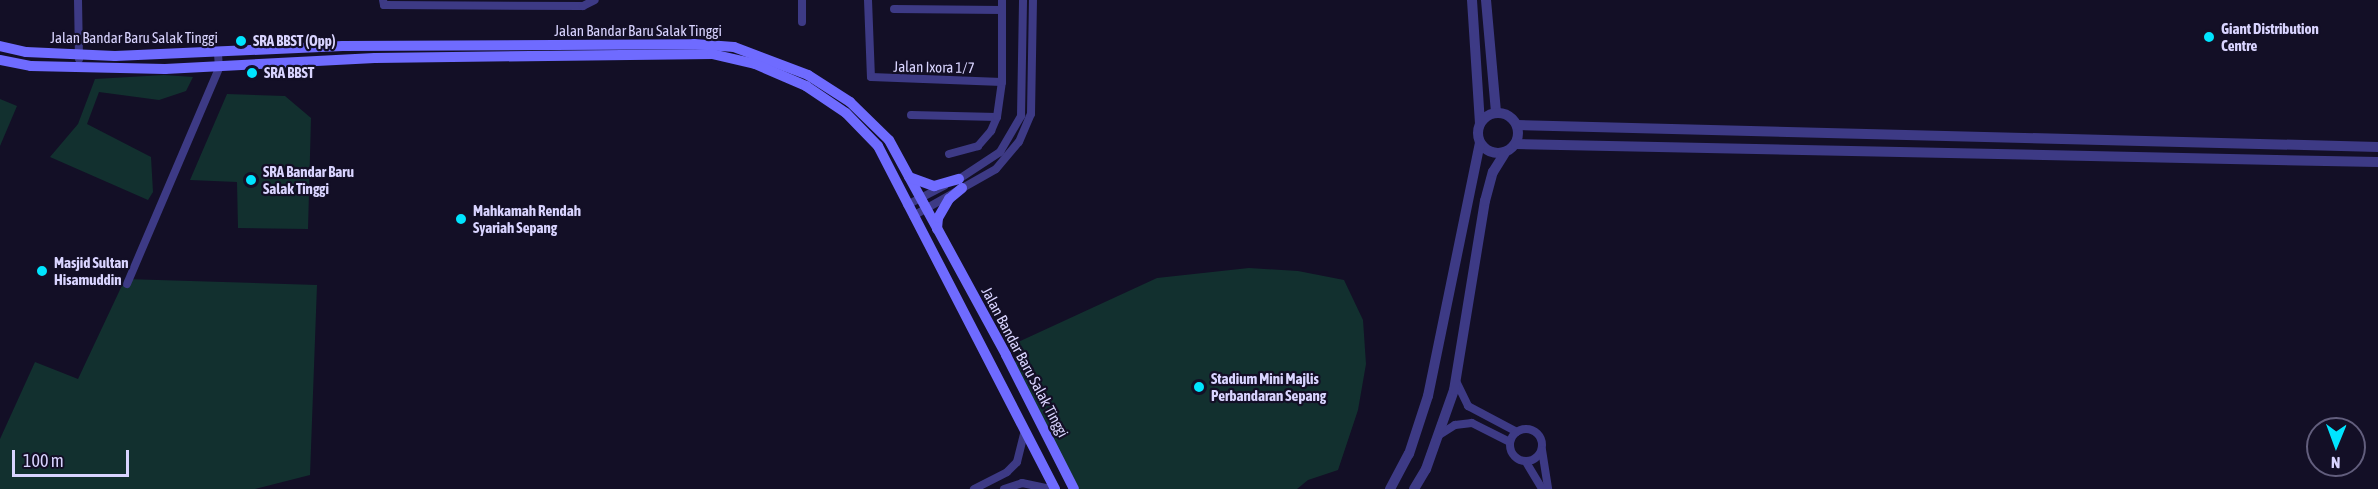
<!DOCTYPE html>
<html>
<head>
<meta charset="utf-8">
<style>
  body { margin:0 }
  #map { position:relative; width:2378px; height:489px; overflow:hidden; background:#130f26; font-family:"Asap Condensed",sans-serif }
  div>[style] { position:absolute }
  .green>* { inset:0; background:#12302f }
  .minor>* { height:8px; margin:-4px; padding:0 4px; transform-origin:4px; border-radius:4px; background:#3d3a85 }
  .minor>.ring { margin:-4px; padding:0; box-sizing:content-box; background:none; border:8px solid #3d3a85; border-radius:50% }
  .tertiary>* { height:10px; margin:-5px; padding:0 5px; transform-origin:5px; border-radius:5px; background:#3d3a85 }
  .tertiary>.ring { margin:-5px; padding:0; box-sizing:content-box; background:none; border:10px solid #3d3a85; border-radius:50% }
  .secondary>* { height:10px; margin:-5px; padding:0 5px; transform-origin:5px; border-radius:5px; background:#6f6bff }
  .dots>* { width:16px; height:16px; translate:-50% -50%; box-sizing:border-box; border:3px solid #130f26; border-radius:50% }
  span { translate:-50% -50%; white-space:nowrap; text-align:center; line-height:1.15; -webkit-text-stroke:4.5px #130f26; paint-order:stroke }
  .poi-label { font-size:15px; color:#d9d4ff; font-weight:700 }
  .left { translate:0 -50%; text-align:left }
  .street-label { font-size:15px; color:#d9d4ff }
  .north { position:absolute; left:2306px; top:417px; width:60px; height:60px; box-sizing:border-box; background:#130f26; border:2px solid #625e7d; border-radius:50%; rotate:181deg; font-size:16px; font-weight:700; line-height:24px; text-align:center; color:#d9d4ff }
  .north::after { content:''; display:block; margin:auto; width:21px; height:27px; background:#00e5ff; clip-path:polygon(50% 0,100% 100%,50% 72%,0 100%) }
  .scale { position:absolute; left:12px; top:450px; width:117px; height:27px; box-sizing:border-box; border:3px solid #d9d4ff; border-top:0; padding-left:8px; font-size:18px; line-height:21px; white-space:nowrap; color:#d9d4ff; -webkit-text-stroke:4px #130f26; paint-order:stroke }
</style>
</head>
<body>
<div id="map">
  <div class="green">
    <div style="clip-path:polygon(164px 75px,193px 77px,186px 91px,159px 100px,99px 92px,87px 124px,151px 157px,153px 192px,148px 200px,50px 157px,78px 124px,95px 79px)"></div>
    <div style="clip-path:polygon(227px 94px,285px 96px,311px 118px,308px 229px,238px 228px,237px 182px,190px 180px)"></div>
    <div style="clip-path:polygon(0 99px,17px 106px,0 146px)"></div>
    <div style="clip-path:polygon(1249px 268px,1298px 271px,1344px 280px,1363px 320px,1366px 364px,1358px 410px,1338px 470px,1308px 480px,1297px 489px,1077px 489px,1014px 362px,1021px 358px,1014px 344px,1157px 278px)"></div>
    <div style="clip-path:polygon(125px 279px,317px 285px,310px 475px,255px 489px,0 489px,0 439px,35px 362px,78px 379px)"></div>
  </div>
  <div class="minor">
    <div style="left:78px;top:0;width:59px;rotate:89deg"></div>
    <div style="left:383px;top:0;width:5px;rotate:79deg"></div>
    <div style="left:384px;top:5px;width:199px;rotate:0.3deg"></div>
    <div style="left:583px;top:6px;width:13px;rotate:-27deg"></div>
    <div style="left:868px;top:0;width:77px;rotate:87.8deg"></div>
    <div style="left:871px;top:77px;width:131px;rotate:2.2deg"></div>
    <div style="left:894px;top:9px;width:108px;rotate:0.5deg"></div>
    <div style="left:802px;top:22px;width:22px;rotate:-90deg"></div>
    <div style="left:911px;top:115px;width:86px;rotate:1.3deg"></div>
    <div style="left:949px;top:154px;width:30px;rotate:-15deg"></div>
    <div style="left:978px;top:146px;width:20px;rotate:-49deg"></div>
    <div style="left:991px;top:131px;width:15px;rotate:-67deg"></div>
    <div style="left:997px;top:117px;width:35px;rotate:-82deg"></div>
    <div style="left:1002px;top:82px;width:82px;rotate:-90deg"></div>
    <div style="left:956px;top:181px;width:53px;rotate:-33.4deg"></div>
    <div style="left:1000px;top:152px;width:42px;rotate:-59.7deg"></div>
    <div style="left:1021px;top:116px;width:116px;rotate:-89deg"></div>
    <div style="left:907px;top:205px;width:42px;rotate:-27.2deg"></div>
    <div style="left:913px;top:216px;width:95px;rotate:-29.5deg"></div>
    <div style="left:996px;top:169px;width:35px;rotate:-50deg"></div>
    <div style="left:1019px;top:142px;width:30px;rotate:-67deg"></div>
    <div style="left:1031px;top:114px;width:114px;rotate:-89deg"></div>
    <div style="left:127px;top:284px;width:235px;rotate:-66.9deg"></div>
    <div style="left:219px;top:68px;width:14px;rotate:-94deg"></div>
    <div style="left:1456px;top:381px;width:28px;rotate:64deg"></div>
    <div style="left:1468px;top:406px;width:55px;rotate:28deg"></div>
    <div class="ring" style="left:1510px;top:429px;width:24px;height:24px"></div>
    <div style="left:1439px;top:435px;width:19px;rotate:-32deg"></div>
    <div style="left:1455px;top:425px;width:17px;rotate:-7deg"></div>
    <div style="left:1472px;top:423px;width:42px;rotate:26.6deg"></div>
    <div style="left:1542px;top:450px;width:39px;rotate:81deg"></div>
    <div style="left:1526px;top:462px;width:31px;rotate:59deg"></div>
    <div style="left:974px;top:489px;width:37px;rotate:-27deg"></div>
    <div style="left:1007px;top:472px;width:14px;rotate:-45deg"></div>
    <div style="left:1017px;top:462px;width:30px;rotate:-76deg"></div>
    <div style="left:1004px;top:489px;width:19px;rotate:-18deg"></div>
    <div style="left:1022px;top:483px;width:29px;rotate:12deg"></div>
  </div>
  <div class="tertiary">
    <div style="left:1472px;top:0;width:124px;rotate:86.3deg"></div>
    <div style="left:1486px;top:0;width:113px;rotate:84.9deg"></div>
    <div class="ring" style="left:1478px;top:113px;width:30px;height:30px"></div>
    <div style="left:1517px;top:125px;width:861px;rotate:1.46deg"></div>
    <div style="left:1516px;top:144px;width:862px;rotate:1.2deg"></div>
    <div style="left:1390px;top:489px;width:40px;rotate:-62deg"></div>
    <div style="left:1409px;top:454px;width:61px;rotate:-71.9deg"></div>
    <div style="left:1428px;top:396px;width:258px;rotate:-78.4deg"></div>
    <div style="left:1414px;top:489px;width:23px;rotate:-59deg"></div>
    <div style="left:1426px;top:469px;width:84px;rotate:-70.5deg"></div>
    <div style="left:1454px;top:390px;width:192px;rotate:-80.7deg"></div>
    <div style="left:1485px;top:201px;width:30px;rotate:-75deg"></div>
    <div style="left:1493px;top:172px;width:22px;rotate:-58deg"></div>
  </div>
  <div class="secondary">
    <div style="left:0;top:46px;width:27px;rotate:13deg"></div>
    <div style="left:26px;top:52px;width:89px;rotate:2.6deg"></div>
    <div style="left:115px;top:56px;width:228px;rotate:-2.5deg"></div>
    <div style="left:343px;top:46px;width:351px;rotate:-0.3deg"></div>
    <div style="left:694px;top:44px;width:40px;rotate:4.3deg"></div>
    <div style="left:734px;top:47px;width:79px;rotate:20.7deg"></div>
    <div style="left:808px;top:75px;width:50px;rotate:32.7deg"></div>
    <div style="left:850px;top:102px;width:54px;rotate:44.3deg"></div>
    <div style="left:889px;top:140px;width:245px;rotate:61.4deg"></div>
    <div style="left:1006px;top:355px;width:150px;rotate:63.1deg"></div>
    <div style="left:0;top:60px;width:32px;rotate:11deg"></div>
    <div style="left:31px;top:66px;width:134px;rotate:1.3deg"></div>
    <div style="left:165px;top:69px;width:210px;rotate:-3deg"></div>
    <div style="left:375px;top:58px;width:337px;rotate:-0.7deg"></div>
    <div style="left:712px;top:54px;width:44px;rotate:13.1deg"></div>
    <div style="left:755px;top:64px;width:56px;rotate:23.3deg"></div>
    <div style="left:806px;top:86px;width:48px;rotate:34deg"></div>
    <div style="left:846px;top:113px;width:46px;rotate:45.9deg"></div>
    <div style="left:878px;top:146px;width:386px;rotate:62.7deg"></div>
    <div style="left:909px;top:177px;width:27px;rotate:20deg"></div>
    <div style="left:934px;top:186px;width:26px;rotate:-16deg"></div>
    <div style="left:937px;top:229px;width:11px;rotate:-85deg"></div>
    <div style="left:938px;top:218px;width:22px;rotate:-60deg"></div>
    <div style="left:949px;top:199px;width:17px;rotate:-40deg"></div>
  </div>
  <div class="dots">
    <div style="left:2209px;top:37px;background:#00e5ff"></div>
    <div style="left:241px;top:41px;background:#00e5ff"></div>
    <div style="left:252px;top:73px;background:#00e5ff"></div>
    <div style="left:251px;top:180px;background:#00e5ff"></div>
    <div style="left:461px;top:219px;background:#00e5ff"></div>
    <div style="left:42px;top:271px;background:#00e5ff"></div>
    <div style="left:1199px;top:387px;background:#00e5ff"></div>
  </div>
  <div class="poi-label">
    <span class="left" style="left:2221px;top:37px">Giant Distribution<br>Centre</span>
    <span class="left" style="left:253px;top:41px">SRA BBST (Opp)</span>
    <span class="left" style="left:264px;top:73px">SRA BBST</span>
    <span class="left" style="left:263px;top:180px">SRA Bandar Baru<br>Salak Tinggi</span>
    <span class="left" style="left:473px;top:219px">Mahkamah Rendah<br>Syariah Sepang</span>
    <span class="left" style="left:54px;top:271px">Masjid Sultan<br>Hisamuddin</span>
    <span class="left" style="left:1211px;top:387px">Stadium Mini Majlis<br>Perbandaran Sepang</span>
  </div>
  <div class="street-label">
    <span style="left:638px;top:31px">Jalan Bandar Baru Salak Tinggi</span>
    <span style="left:134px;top:38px">Jalan Bandar Baru Salak Tinggi</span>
    <span style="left:934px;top:67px;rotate:1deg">Jalan Ixora 1/7</span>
    <span style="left:1025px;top:362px;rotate:62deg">Jalan Bandar Baru Salak Tinggi</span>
  </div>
  <div class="north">N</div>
  <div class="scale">100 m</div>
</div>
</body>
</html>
